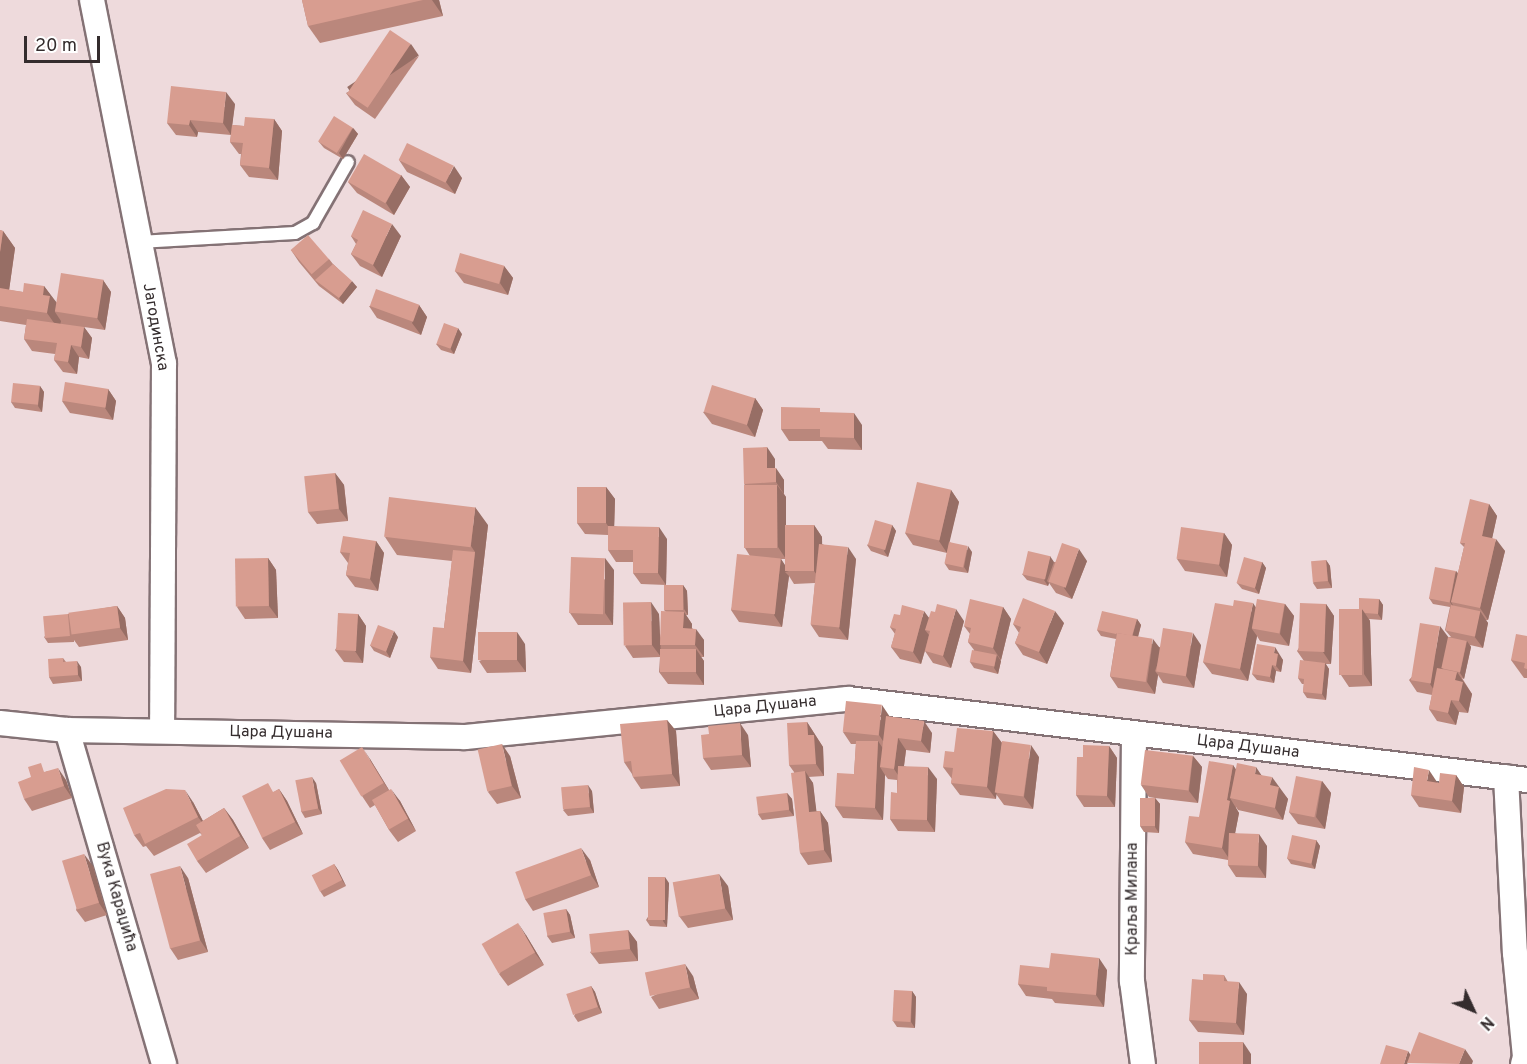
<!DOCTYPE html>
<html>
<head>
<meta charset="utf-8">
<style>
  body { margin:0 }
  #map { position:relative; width:1527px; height:1064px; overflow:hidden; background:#eedadc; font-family:Overpass,sans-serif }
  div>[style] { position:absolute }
  .roads { filter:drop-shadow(2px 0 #847275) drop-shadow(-2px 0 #847275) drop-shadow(0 2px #847275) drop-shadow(0 -2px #847275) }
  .lane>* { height:12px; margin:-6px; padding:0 6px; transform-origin:6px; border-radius:6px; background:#fff }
  .street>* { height:24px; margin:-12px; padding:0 12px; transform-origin:12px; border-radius:12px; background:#fff }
  .wall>* { inset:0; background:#ba877c }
  .shaded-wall>* { inset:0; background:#976e65; transform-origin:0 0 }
  .building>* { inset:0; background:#d89d90; transform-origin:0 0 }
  span { translate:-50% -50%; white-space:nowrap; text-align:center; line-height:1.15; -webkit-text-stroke:5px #fff; paint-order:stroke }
  .street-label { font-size:16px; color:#342c2d }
  .north { position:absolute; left:1443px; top:980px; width:60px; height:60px; -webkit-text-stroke:4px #fff; paint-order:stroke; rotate:134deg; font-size:16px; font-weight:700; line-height:24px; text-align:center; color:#342c2d }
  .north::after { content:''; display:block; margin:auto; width:21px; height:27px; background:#342c2d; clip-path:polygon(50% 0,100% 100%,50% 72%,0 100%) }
  .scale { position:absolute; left:24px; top:36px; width:76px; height:27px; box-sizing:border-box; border:3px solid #342c2d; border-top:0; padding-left:8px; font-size:18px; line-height:21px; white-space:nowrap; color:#342c2d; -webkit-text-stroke:4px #fff; paint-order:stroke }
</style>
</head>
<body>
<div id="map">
  <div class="roads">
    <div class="lane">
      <div style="left:139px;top:242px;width:156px;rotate:-3.3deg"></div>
      <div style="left:295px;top:233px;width:21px;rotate:-29deg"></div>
      <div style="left:313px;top:223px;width:70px;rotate:-60.2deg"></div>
    </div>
    <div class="street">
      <div style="left:92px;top:0;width:370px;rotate:78.8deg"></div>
      <div style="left:164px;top:363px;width:368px;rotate:90.3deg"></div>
      <div style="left:0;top:723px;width:67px;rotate:6deg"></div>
      <div style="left:67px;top:730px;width:398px;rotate:1deg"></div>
      <div style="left:465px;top:737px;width:385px;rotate:-5.7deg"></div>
      <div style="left:848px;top:699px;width:684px;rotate:6.8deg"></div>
      <div style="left:67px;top:730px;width:348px;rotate:73.8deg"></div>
      <div style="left:1134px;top:733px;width:248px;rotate:90.5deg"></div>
      <div style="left:1132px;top:981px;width:84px;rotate:82.5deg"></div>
      <div style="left:1506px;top:777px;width:176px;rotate:87.1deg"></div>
      <div style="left:1515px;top:953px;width:104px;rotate:84.5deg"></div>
      <div style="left:1525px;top:1057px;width:7px;rotate:106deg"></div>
    </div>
  </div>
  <div class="wall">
    <div style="clip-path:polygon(302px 0,439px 0,443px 16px,320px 43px,308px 26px)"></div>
    <div style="clip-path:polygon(419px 56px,375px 119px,355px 105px,346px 93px)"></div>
    <div style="clip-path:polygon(235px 104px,232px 125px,244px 126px,274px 119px,282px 131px,278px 180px,249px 177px,240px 165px,241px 154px,239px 154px,230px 142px,231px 135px,198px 132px,197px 137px,176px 135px,167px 123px)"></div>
    <div style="clip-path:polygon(353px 128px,358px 134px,343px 159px,324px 148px,319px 142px)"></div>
    <div style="clip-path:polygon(399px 160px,462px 178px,455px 194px,407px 172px)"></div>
    <div style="clip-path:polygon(401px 175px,410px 187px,394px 215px,357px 193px,348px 182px)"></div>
    <div style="clip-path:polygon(0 230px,3px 231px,15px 248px,9px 290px,23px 292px,44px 286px,56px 303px,103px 280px,111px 292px,105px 330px,84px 327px,92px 338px,89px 359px,79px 357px,77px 374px,63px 372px,54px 360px,55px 354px,32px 351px,24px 339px,26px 325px,0 321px)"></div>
    <div style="clip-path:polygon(351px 236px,401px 236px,382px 277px,360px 266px,351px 254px,356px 244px)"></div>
    <div style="clip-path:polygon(291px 250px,329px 259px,333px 264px,357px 287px,343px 304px,319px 286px,299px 262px)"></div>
    <div style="clip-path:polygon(504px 266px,513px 278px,508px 295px,464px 283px,455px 271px)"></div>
    <div style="clip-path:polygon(419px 305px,427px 317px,421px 335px,377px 318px,369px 306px)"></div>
    <div style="clip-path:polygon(462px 334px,454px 354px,441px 350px,436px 344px)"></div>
    <div style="clip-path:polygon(40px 386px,44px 392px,42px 412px,15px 408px,11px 402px)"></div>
    <div style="clip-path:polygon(108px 389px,116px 401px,113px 420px,70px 413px,62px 401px)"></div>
    <div style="clip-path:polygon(755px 398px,763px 410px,755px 437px,712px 424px,703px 412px)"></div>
    <div style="clip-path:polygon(824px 413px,862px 425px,862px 450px,828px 449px,822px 441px,789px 441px,781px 429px)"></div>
    <div style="clip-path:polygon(evenodd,775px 459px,775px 468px,784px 480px,784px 494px,786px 497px,786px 526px,814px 525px,822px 537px,822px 544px,856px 559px,848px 640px,819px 637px,811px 625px,815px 583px,794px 584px,789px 576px,782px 627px,739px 622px,731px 610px,750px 556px,745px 548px,745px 485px,744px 484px,775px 459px,780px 559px,785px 559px,785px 566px,781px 559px,780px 559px)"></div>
    <div style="clip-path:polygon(335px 473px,344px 485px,348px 521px,317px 524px,308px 512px)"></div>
    <div style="clip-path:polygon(606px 487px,615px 499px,614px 526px,667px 539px,666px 585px,641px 584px,633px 573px,633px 562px,616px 562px,608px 550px,608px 535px,585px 534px,577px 523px)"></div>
    <div style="clip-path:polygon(951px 490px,959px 502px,949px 542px,972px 552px,968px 573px,949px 570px,945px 564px,947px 553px,913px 545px,905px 533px)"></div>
    <div style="clip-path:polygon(1489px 504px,1497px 516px,1492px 538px,1505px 551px,1488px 620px,1486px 620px,1488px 623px,1483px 648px,1470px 645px,1471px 647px,1464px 679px,1462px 678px,1472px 694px,1468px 713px,1459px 712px,1456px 725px,1437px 721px,1429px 709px,1432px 695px,1417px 692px,1409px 680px,1448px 637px,1451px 637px,1445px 630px,1450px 607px,1433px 604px,1429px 598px,1456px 571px,1458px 573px,1464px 547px,1460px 543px)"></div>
    <div style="clip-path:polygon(488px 525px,471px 673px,438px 669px,430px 657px,444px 628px,452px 561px,397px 555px,385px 537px)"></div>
    <div style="clip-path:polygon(892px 525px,896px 531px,888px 557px,871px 551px,867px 545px)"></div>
    <div style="clip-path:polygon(1224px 533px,1232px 545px,1227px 577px,1185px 571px,1177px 559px)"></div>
    <div style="clip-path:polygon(376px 541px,384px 553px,378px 591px,355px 587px,346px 575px,348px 563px,340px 552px)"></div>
    <div style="clip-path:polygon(268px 558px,276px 570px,278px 618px,245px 619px,237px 607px)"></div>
    <div style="clip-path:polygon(1326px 560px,1330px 566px,1332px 588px,1317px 589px,1313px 583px)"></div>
    <div style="clip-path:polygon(1087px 561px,1072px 599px,1056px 593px,1049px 583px,1048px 586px,1027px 580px,1022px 574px,1054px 562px)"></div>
    <div style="clip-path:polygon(1262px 562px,1266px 568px,1259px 594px,1242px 589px,1237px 583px)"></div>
    <div style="clip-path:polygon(614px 570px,613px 625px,578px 625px,570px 613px)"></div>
    <div style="clip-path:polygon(683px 585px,687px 591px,688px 615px,686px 615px,692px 624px,692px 628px,704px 640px,704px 657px,701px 657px,704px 661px,704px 685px,668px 684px,659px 672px,660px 657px,633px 658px,625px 646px,659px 614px,660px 638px,666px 612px,664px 610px)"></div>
    <div style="clip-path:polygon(1379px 599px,1383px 605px,1382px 620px,1369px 619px,1370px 621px,1372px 686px,1349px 687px,1341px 675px,1359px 609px)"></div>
    <div style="clip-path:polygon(1285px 604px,1294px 616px,1289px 646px,1260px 641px,1257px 636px,1248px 681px,1212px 674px,1203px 662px,1256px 607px)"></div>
    <div style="clip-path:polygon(1326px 604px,1334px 616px,1331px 664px,1326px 664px,1329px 669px,1326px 700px,1307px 698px,1303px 692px,1304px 684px,1302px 684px,1298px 678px,1304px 661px,1297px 651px)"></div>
    <div style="clip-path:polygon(117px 606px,125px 618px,128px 640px,79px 647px,74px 640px,74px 642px,48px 643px,44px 637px,68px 614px)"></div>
    <div style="clip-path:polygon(1003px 607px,1011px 619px,1001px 660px,1000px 660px,1001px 661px,998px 674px,974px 668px,970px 662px,974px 650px,968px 642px,970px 634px,964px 626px)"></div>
    <div style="clip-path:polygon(358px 614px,366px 626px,363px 663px,344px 662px,335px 650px)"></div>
    <div style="clip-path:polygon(900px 615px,964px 621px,951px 668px,933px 663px,925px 651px,921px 664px,900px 659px,891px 647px,895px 634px,890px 627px)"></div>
    <div style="clip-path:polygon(1137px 619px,1141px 625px,1138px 637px,1159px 647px,1201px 645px,1194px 688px,1163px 683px,1158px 675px,1155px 694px,1118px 688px,1110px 676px,1116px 639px,1101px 636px,1097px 630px)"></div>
    <div style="clip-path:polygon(1064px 623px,1047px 664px,1023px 655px,1015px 643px,1019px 633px,1013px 624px)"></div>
    <div style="clip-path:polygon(1527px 636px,1527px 678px,1524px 678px,1511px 660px)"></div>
    <div style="clip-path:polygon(398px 637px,390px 658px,374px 651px,370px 645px)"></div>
    <div style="clip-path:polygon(525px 644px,526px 672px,487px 673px,479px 661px)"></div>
    <div style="clip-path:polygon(1279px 653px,1279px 655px,1283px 660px,1281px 672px,1276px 671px,1274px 683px,1257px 680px,1252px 674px)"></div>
    <div style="clip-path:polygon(63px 658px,66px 662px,81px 667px,82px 681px,53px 684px,49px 677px)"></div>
    <div style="clip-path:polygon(890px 717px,932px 733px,930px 753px,906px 750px,904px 766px,937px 779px,935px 832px,898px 831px,890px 819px,897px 793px,897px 780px,888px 779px,885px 775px,883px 820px,843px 818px,835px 806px,854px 774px,856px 744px,851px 744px,843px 732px)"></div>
    <div style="clip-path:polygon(667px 720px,676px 731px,680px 786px,641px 789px,633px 777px,632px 774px,624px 762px)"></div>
    <div style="clip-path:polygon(807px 722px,823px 747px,824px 776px,808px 777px,813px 783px,816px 811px,820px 811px,828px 823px,832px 862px,808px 865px,800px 853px,794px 772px,789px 765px)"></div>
    <div style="clip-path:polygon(993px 731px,1002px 743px,999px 764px,1039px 757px,1033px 809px,1004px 805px,996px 794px,996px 799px,960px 795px,951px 783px,952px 779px,943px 767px,954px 752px)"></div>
    <div style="clip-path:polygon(748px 735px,751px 767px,711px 770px,703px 758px)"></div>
    <div style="clip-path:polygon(1109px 746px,1117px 758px,1115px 807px,1084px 807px,1076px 795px,1083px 757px)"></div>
    <div style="clip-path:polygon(510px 756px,521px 798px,497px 804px,488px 792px)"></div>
    <div style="clip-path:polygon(1193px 756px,1202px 767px,1198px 803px,1155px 798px,1160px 804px,1159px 833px,1144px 832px,1140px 826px,1155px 798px,1149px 797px,1141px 785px)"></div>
    <div style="clip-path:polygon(370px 759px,389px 790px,400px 801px,416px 831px,398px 842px,389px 830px,375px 805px,370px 808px,362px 796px)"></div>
    <div style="clip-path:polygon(1233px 765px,1236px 770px,1261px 775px,1278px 787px,1288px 799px,1283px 820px,1238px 810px,1236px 807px,1236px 808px,1239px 813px,1235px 833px,1267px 846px,1266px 878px,1236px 877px,1228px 865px,1228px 860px,1193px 854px,1185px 842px,1199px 817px)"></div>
    <div style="clip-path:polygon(47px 771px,66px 780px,72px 798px,32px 811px,24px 799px)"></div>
    <div style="clip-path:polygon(1456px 775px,1464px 787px,1461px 813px,1419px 807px,1411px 795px,1437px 782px,1439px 783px)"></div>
    <div style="clip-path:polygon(1322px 781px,1331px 793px,1325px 829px,1298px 824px,1289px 812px)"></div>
    <div style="clip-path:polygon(316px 783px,322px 814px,305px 818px,301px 811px)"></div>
    <div style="clip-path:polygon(279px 789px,287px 801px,303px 834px,270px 850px,262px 838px,274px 792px)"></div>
    <div style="clip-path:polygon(592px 791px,594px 813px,568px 816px,563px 810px)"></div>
    <div style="clip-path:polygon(787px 793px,792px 799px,794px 816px,762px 820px,758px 814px)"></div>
    <div style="clip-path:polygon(193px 802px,203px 821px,224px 808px,233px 820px,249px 848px,206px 873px,197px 861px,202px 835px,200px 833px,154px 856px,146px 846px,143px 847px,134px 835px)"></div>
    <div style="clip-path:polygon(1316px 840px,1320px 846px,1315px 869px,1291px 864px,1287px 858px)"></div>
    <div style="clip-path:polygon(590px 860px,599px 887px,533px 911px,525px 899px)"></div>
    <div style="clip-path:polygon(334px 864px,338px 870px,346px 886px,324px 897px,320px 891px)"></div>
    <div style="clip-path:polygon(93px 866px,107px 915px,85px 922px,76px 910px)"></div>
    <div style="clip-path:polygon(188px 878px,208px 952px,178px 960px,170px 948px)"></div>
    <div style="clip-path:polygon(669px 883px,667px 927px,650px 926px,646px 920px)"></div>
    <div style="clip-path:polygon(728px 886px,733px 920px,688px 928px,679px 916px)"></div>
    <div style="clip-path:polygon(566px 909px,570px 915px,575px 938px,552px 943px,547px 936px)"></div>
    <div style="clip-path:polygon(628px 930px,637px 942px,638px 961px,599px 964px,590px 952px)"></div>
    <div style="clip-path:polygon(526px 935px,544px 965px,508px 986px,499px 974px)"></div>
    <div style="clip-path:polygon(1049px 968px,1107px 970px,1104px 1007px,1055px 1003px,1052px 999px,1026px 996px,1018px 984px)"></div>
    <div style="clip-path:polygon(1224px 975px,1228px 982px,1247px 994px,1244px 1035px,1198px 1032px,1189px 1020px,1203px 980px)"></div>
    <div style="clip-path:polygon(693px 976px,699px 999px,659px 1009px,651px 997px)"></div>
    <div style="clip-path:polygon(591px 986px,595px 992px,602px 1013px,578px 1022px,574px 1016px)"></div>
    <div style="clip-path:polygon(912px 991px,916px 997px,915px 1028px,897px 1027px,893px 1021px)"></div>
  </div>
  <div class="shaded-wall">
    <div style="clip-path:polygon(432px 0,439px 0,443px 16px)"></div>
    <div style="left:411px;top:44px;width:14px;height:77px;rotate:56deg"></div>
    <div style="clip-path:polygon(226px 92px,235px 104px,231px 135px,223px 123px)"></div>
    <div style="clip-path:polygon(274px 119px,282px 131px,278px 180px,269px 168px)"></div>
    <div style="clip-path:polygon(190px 120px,198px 132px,197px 137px,189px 125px)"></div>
    <div style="clip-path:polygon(353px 128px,358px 134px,343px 159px,339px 153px)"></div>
    <div style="clip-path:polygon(454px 166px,462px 178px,455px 194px,446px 182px)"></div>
    <div style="clip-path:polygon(401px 175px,410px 187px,394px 215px,386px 203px)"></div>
    <div style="clip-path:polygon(392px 224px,401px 236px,382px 277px,373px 265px)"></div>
    <div style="clip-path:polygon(3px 231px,15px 248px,7px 305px,0 295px,0 252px)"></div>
    <div style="clip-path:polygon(504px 266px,513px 278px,508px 295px,500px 283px)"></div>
    <div style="clip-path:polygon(103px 280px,111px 292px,105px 330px,97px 318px)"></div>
    <div style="clip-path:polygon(352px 281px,357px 287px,343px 304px,339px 298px)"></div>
    <div style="clip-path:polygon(44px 286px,57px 303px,55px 312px,61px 321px,59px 330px,47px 313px,43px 295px)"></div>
    <div style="clip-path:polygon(419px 305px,427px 317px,421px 335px,412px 323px)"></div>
    <div style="clip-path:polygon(84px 327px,92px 338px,89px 359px,81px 347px)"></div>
    <div style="clip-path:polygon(458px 328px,462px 334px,454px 354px,450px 348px)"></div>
    <div style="clip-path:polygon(71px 345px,79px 357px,77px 374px,68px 362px)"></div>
    <div style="clip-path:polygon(40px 386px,44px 392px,42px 412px,38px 406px)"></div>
    <div style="clip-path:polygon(108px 389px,116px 401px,113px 420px,105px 408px)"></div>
    <div style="clip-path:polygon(755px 398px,763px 410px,755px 437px,747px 425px)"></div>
    <div style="clip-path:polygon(854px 413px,862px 425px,862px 450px,854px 438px)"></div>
    <div style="clip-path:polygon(767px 447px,775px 459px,775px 480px,767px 468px)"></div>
    <div style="clip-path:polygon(776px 468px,784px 480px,784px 494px,776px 482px)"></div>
    <div style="clip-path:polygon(335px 473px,344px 485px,348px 521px,339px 509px)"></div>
    <div style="clip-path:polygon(777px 485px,786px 497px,786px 559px,778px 547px)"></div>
    <div style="clip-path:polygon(606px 487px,615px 499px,614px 535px,606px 523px)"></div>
    <div style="clip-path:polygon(951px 490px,959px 502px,947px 553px,939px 541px)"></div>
    <div style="clip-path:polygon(1489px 504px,1497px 516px,1490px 548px,1482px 536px)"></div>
    <div style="clip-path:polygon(475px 507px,488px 525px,471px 673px,463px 661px,475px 552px,471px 546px)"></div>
    <div style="clip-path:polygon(814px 525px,822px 537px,823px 583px,814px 571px)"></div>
    <div style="clip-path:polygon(892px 525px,896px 531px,888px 557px,884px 551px)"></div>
    <div style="clip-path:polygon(659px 527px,667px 539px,666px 585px,658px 573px)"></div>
    <div style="clip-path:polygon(1224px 533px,1232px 545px,1227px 577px,1219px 565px)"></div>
    <div style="clip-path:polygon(1496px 539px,1505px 551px,1488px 620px,1480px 608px)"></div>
    <div style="clip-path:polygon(376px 541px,384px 553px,378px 591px,370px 579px)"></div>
    <div style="clip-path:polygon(968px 546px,972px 552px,968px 573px,964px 567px)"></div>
    <div style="clip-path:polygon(848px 547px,856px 559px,848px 640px,839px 628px)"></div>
    <div style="clip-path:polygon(1079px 549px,1087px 561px,1072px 599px,1064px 588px)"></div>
    <div style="clip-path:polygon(1050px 556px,1054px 562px,1047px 581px,1049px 583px,1048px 586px,1044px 580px)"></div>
    <div style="clip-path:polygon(268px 558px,276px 570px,278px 618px,269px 606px)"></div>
    <div style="clip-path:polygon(605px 558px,614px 570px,613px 625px,605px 613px)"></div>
    <div style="clip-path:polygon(781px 559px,789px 571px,785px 572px,789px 576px,782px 627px,774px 615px)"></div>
    <div style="clip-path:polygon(1326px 560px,1330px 566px,1332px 588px,1328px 581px)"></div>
    <div style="clip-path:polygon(1262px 562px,1266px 568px,1259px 594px,1255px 588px)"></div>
    <div style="clip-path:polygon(1456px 571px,1460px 577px,1451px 602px,1454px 607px,1454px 608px,1450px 602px)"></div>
    <div style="clip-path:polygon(683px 585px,687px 591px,688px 615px,684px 609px)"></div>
    <div style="clip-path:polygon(1379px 599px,1383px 605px,1382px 620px,1378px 614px)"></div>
    <div style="clip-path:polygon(651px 602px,659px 614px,661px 657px,652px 645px)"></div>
    <div style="clip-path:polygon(1253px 603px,1261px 615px,1252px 629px,1257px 636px,1248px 681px,1240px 669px)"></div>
    <div style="clip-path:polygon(1285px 604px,1294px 616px,1289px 646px,1280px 634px)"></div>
    <div style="clip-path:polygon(1326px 604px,1334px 616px,1331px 664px,1323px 652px)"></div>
    <div style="clip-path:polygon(117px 606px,125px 618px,128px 640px,120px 628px)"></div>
    <div style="clip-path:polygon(1003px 607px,1011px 619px,1001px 660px,993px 648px)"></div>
    <div style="clip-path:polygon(956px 609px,964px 621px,951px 668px,943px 656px)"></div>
    <div style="clip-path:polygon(1362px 609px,1370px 621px,1372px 686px,1364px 674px)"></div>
    <div style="clip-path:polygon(924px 611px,932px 622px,925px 630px,929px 635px,921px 664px,913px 652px)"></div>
    <div style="clip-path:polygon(1055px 611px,1064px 623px,1047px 664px,1039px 652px)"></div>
    <div style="clip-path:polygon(1480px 611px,1488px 623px,1483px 648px,1474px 636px)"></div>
    <div style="clip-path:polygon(684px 612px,692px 624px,691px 640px,683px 628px)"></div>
    <div style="clip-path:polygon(358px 614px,366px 626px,363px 663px,355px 651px)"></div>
    <div style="clip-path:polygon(1137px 619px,1141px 625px,1136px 644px,1132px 638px)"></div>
    <div style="clip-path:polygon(1440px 626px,1449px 638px,1438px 696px,1430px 684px)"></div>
    <div style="clip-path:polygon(696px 629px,704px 640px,704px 657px,695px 645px)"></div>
    <div style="clip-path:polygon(394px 631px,398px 637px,390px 658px,386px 651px)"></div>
    <div style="clip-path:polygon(517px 632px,525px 644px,526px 672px,517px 660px)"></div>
    <div style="clip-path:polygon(1193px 633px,1201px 645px,1194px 688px,1186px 676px)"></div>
    <div style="clip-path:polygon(1153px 639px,1162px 651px,1155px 671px,1158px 675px,1155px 694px,1147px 682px)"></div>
    <div style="clip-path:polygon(1467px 641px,1471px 647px,1464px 679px,1460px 673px)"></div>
    <div style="clip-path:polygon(1275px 647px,1283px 660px,1281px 672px,1276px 666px,1274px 653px)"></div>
    <div style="clip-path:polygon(696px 649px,704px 661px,704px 685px,696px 673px)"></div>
    <div style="clip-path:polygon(997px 655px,1001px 661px,998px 674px,994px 668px)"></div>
    <div style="clip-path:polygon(77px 661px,81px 667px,82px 681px,78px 675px)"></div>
    <div style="clip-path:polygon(1325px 663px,1329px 669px,1326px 700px,1322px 694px)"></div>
    <div style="clip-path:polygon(1272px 665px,1276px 671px,1274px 683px,1270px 677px)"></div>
    <div style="clip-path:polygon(1457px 672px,1472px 694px,1468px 713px,1459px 701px,1455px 680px)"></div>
    <div style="clip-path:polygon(1451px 700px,1459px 712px,1456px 725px,1448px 713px)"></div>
    <div style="clip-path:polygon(882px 705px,890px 717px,887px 747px,879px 735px)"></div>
    <div style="clip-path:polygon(667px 720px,676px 731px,680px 786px,672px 774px)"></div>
    <div style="clip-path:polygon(924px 721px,932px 733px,930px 753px,921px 741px)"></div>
    <div style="clip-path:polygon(807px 722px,823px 747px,824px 776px,816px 764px,808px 735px)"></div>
    <div style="clip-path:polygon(740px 723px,748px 735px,751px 767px,742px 755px)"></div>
    <div style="clip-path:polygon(993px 731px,1002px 743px,996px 799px,987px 787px)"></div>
    <div style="clip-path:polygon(898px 738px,906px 750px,902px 781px,894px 769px)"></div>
    <div style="clip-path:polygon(878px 741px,886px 753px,880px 767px,885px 775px,883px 820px,875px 808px)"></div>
    <div style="clip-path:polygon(502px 744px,510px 756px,521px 798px,512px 786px)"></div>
    <div style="clip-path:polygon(1031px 745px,1039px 757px,1033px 809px,1024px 797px)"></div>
    <div style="clip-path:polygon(1109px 746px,1117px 758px,1115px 807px,1107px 796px)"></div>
    <div style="clip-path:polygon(362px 747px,370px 759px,392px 795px,384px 783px)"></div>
    <div style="clip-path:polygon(1193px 756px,1202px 767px,1198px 803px,1189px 791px)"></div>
    <div style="clip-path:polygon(1233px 765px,1241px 777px,1230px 798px,1239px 813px,1230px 860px,1222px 848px,1227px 800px)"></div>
    <div style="clip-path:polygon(928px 767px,937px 779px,935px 832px,927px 820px)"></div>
    <div style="clip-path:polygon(1256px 767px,1264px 779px,1255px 774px)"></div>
    <div style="clip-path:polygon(58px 768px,66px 780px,72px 798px,64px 786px)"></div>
    <div style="clip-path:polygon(1429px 770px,1437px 782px,1435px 793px,1427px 781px)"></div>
    <div style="clip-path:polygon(805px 771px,813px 783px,818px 824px,809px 812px)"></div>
    <div style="clip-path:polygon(1456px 775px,1464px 787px,1461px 813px,1452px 801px)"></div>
    <div style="clip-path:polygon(312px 777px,316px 783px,322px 814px,318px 808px)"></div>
    <div style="clip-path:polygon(1272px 777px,1288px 799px,1283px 820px,1275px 808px,1270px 785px)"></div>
    <div style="clip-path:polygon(1322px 781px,1331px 793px,1325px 829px,1316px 817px)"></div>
    <div style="clip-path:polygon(588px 785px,592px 791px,594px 813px,590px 807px)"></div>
    <div style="clip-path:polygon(279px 789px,287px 801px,303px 834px,295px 822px)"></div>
    <div style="clip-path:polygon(391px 789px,400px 801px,416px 831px,408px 819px)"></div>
    <div style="clip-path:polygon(185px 790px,193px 802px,207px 829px,198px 817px)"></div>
    <div style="clip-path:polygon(787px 793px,792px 799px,794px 816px,789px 810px)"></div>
    <div style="clip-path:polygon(1155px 798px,1160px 804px,1159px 833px,1155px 827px)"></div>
    <div style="clip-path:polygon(224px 808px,233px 820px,249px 848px,240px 836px)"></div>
    <div style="clip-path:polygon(820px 811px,828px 823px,832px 862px,824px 850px)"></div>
    <div style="clip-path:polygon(1259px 834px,1267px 846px,1266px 878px,1258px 866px)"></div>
    <div style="clip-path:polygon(1316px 840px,1320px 846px,1315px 869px,1311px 863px)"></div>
    <div style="clip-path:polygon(581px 848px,590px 860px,599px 887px,591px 875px)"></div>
    <div style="clip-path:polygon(84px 854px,93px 866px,107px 915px,99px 903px)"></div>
    <div style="clip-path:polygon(334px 864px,338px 870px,346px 886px,342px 880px)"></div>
    <div style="clip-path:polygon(180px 866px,188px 878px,208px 952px,200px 940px)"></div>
    <div style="clip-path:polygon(719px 874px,728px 886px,733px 920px,725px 908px)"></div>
    <div style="clip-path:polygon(665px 877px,669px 883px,667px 927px,663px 921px)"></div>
    <div style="clip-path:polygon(566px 909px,570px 915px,575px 938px,570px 932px)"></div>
    <div style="clip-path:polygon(518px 923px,526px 935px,544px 965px,535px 953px)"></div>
    <div style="clip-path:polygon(628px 930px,637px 942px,638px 961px,630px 949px)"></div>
    <div style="clip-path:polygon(1099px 958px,1107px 970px,1104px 1007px,1096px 995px)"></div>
    <div style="clip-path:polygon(685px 964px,693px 976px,699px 999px,690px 987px)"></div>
    <div style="clip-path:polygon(1239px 982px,1247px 994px,1244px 1035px,1236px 1023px)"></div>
    <div style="clip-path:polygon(591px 986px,595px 992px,602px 1013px,598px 1007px)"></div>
    <div style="clip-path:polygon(912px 991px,916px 997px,915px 1028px,911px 1022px)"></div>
    <div style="clip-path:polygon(1243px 1042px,1251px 1054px,1251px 1064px,1243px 1064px)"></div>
    <div style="clip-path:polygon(1465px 1049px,1473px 1061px,1472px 1064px,1459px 1064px)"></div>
    <div style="clip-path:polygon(1408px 1051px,1412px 1057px,1407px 1064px,1404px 1064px)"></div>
  </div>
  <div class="building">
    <div style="clip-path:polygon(302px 0,423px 0,308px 26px)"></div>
    <div style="left:390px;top:30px;width:25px;height:77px;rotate:34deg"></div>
    <div style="clip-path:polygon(171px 86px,226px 92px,223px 123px,190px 120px,189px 125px,167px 123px)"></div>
    <div style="left:334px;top:116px;width:22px;height:30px;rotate:32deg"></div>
    <div style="clip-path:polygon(245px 117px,274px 119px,269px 168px,240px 165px,243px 143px,230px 142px,232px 125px,244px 126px)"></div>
    <div style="left:407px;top:143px;width:52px;height:19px;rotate:26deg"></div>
    <div style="left:364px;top:154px;width:43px;height:32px;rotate:30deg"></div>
    <div style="clip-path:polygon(363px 210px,392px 224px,373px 265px,351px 254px,358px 240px,351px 236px)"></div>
    <div style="clip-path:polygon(0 230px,3px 231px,0 252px)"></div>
    <div style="left:308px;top:235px;width:32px;height:23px;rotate:49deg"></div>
    <div style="left:460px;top:253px;width:46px;height:19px;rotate:16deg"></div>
    <div style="clip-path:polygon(333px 264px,352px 281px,339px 298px,315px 280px)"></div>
    <div style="left:61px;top:273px;width:43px;height:39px;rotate:9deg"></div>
    <div style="clip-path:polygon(24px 283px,44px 286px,43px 295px,50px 296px,47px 313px,0 306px,0 288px,23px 292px)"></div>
    <div style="left:376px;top:289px;width:46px;height:18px;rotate:20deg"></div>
    <div style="clip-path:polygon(27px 319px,84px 327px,81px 347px,71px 345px,68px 362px,54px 360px,57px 343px,24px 339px)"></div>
    <div style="left:444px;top:323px;width:15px;height:22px;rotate:20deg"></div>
    <div style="left:65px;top:382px;width:44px;height:19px;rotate:9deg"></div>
    <div style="left:13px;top:383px;width:27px;height:19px;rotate:6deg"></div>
    <div style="left:712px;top:385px;width:45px;height:28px;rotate:17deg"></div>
    <div style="clip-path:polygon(781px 407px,820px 408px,820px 412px,854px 413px,854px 438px,820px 437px,820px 429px,781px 429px)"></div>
    <div style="clip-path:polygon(767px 447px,767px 468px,776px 468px,776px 482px,744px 484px,743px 448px)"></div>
    <div style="left:335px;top:473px;width:36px;height:31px;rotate:84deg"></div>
    <div style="left:917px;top:482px;width:35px;height:52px;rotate:13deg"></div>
    <div style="left:744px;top:485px;width:33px;height:63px"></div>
    <div style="left:577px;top:487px;width:29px;height:36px"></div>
    <div style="left:389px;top:497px;width:87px;height:40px;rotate:7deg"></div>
    <div style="clip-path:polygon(1470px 499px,1489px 504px,1482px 536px,1496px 539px,1480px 608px,1451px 602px,1465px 543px,1460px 543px)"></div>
    <div style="left:875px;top:520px;width:18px;height:26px;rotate:16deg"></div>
    <div style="left:814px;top:525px;width:46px;height:29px;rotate:90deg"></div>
    <div style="clip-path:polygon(608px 526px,659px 527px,658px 573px,633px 573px,633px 550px,608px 550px)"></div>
    <div style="left:1181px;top:527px;width:43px;height:32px;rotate:8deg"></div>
    <div style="clip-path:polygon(343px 536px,376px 541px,370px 579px,346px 575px,350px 553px,340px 552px)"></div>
    <div style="left:949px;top:542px;width:19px;height:22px;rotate:12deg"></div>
    <div style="left:1062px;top:543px;width:18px;height:41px;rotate:19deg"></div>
    <div style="left:819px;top:544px;width:29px;height:81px;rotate:6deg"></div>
    <div style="clip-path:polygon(453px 550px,475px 552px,463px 661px,430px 657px,433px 627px,444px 628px)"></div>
    <div style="left:1028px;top:551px;width:23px;height:24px;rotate:13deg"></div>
    <div style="left:737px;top:554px;width:44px;height:56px;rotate:6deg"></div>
    <div style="left:571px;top:557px;width:34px;height:56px;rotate:2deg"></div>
    <div style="left:1244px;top:557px;width:19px;height:27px;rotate:16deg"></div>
    <div style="left:268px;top:558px;width:48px;height:33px;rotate:89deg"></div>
    <div style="left:1326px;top:560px;width:21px;height:15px;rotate:85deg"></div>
    <div style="left:1435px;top:567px;width:21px;height:32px;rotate:11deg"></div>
    <div style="left:664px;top:585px;width:19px;height:25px"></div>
    <div style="clip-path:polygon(1023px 598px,1055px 611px,1039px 652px,1015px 643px,1021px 627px,1013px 624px)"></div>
    <div style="clip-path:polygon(1359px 598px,1379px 599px,1378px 614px,1365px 613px,1362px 609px,1359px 609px)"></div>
    <div style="clip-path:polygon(970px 599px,1003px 607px,993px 648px,968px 642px,971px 628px,964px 626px)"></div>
    <div style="left:1257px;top:599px;width:28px;height:30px;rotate:10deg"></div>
    <div style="clip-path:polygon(1234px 600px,1253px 603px,1240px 669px,1203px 662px,1215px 603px,1233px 606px)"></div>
    <div style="left:651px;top:602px;width:43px;height:28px;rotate:89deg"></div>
    <div style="left:1300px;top:603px;width:26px;height:48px;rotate:2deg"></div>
    <div style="clip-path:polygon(937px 604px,956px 609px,943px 656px,925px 651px,930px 631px,925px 630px,931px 611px,935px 612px)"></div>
    <div style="clip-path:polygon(902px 605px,924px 611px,913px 652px,891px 647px,896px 629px,890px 627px,894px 614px,900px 615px)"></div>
    <div style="left:1451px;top:605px;width:30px;height:26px;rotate:12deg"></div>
    <div style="left:117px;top:606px;width:22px;height:49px;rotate:82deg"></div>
    <div style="left:1339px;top:609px;width:23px;height:66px"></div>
    <div style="clip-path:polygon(661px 611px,684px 612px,683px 628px,696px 629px,695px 645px,660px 645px)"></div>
    <div style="clip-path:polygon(1102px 611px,1137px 619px,1132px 636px,1117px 633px,1116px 634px,1097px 630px)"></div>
    <div style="left:338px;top:613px;width:20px;height:37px;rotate:3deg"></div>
    <div style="left:68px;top:614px;width:22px;height:25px;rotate:85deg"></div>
    <div style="left:1420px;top:623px;width:20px;height:58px;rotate:9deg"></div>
    <div style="left:378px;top:625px;width:17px;height:22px;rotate:21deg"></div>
    <div style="left:1163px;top:628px;width:30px;height:44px;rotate:9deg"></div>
    <div style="left:517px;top:632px;width:28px;height:39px;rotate:90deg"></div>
    <div style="left:1117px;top:633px;width:36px;height:44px;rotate:9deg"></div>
    <div style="clip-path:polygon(1516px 634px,1527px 636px,1527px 669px,1524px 668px,1525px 663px,1511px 660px)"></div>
    <div style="left:1448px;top:637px;width:19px;height:32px;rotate:12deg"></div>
    <div style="clip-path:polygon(1257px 644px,1275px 647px,1274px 653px,1278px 654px,1276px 666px,1272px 665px,1270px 677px,1252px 674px)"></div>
    <div style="left:660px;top:649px;width:36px;height:23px"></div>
    <div style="left:972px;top:650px;width:25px;height:12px;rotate:11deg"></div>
    <div style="clip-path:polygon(63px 658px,63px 662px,77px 661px,78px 675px,49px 677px,48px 659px)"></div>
    <div style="clip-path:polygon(1300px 660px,1325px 663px,1322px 694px,1303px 692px,1304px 679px,1298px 678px)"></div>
    <div style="clip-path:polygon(1437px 668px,1457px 672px,1455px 680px,1463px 682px,1459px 701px,1451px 700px,1448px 713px,1429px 709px)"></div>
    <div style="left:846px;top:701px;width:36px;height:31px;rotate:6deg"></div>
    <div style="clip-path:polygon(886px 716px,924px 721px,921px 741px,898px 738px,894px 769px,880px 767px)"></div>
    <div style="clip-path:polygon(667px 720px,672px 774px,633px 777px,631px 761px,624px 762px,620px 724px)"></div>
    <div style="clip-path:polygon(807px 722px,808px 735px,814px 735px,816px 764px,789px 765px,787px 723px)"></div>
    <div style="clip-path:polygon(740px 723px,742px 755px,703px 758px,701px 735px,709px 734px,708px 726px)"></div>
    <div style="clip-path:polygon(957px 728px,993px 731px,987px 787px,951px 783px,953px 768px,943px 767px,945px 751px,954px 752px)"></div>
    <div style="clip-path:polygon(856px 741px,878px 741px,875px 808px,835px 806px,837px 773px,854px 774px)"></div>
    <div style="left:1002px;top:741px;width:29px;height:52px;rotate:8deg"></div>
    <div style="left:502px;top:744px;width:43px;height:25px;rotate:77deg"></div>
    <div style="clip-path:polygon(1083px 745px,1109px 746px,1107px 796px,1076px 795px,1077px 757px,1083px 757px)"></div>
    <div style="left:362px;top:747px;width:42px;height:26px;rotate:59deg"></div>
    <div style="left:1145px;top:750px;width:48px;height:35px;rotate:7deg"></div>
    <div style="clip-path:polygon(1209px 761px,1233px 765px,1227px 800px,1230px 801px,1222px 848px,1185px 842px,1189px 816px,1199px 817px)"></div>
    <div style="clip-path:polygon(41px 763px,44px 772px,58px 768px,64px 786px,24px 799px,18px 782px,31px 777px,28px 767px)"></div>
    <div style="clip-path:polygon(1237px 763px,1256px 767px,1255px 774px,1272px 777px,1270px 785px,1279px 787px,1275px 808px,1230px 798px)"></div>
    <div style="clip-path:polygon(898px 766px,928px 767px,927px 820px,890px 819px,891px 792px,897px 793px)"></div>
    <div style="clip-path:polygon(1414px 767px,1429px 770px,1427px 781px,1439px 783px,1440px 773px,1456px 775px,1452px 801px,1411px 795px)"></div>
    <div style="clip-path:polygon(805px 771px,809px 812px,820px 811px,824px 850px,800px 853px,791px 773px)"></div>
    <div style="left:1296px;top:776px;width:26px;height:37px;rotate:11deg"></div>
    <div style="left:312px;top:777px;width:32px;height:17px;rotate:79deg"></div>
    <div style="clip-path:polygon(268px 783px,273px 792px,279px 789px,295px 822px,262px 838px,242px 796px)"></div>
    <div style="left:588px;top:785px;width:22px;height:27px;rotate:85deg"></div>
    <div style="clip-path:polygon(166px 789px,185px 790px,198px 817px,145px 844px,140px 833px,134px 835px,123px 808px)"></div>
    <div style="left:391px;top:789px;width:34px;height:22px;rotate:60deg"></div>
    <div style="left:787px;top:793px;width:17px;height:31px;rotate:83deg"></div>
    <div style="left:1140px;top:798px;width:15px;height:28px"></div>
    <div style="clip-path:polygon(224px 808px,240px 836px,197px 861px,187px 844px,202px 835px,196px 825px)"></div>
    <div style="left:1229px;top:833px;width:30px;height:32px;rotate:2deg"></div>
    <div style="left:1292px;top:835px;width:25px;height:24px;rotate:12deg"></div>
    <div style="left:581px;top:848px;width:29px;height:70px;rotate:70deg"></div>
    <div style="left:84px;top:854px;width:51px;height:23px;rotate:73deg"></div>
    <div style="left:334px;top:864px;width:18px;height:25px;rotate:63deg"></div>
    <div style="left:180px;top:866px;width:77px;height:31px;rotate:75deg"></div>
    <div style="left:719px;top:874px;width:35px;height:47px;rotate:80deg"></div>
    <div style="left:648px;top:877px;width:17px;height:43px"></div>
    <div style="left:566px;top:909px;width:23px;height:23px;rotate:80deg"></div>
    <div style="left:518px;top:923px;width:34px;height:42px;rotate:60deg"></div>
    <div style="left:628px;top:930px;width:19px;height:39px;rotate:84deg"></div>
    <div style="clip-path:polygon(1051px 953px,1099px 958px,1096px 995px,1047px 991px,1047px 987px,1018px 984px,1020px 965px,1049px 968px)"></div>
    <div style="left:685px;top:964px;width:24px;height:41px;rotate:78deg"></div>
    <div style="clip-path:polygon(1203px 974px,1224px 975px,1224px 981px,1239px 982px,1236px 1023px,1189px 1020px,1192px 979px,1203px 980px)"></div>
    <div style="left:591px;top:986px;width:22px;height:26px;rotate:72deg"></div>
    <div style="left:894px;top:990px;width:18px;height:31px;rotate:3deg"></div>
    <div style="clip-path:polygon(1419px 1032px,1465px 1049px,1459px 1064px,1407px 1063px)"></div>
    <div style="left:1243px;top:1042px;width:22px;height:44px;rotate:90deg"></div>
    <div style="clip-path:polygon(1386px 1045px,1408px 1051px,1404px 1064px,1380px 1064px)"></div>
  </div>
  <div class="street-label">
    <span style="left:155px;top:327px;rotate:80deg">Јагодинска</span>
    <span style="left:765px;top:707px;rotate:-6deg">Цара Душана</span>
    <span style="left:281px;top:733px;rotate:1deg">Цара Душана</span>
    <span style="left:1248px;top:747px;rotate:7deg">Цара Душана</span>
    <span style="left:116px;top:897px;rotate:74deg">Вука Караџића</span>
    <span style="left:1133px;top:899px;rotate:-90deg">Краља Милана</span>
  </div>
  <div class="north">N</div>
  <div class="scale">20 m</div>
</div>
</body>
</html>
